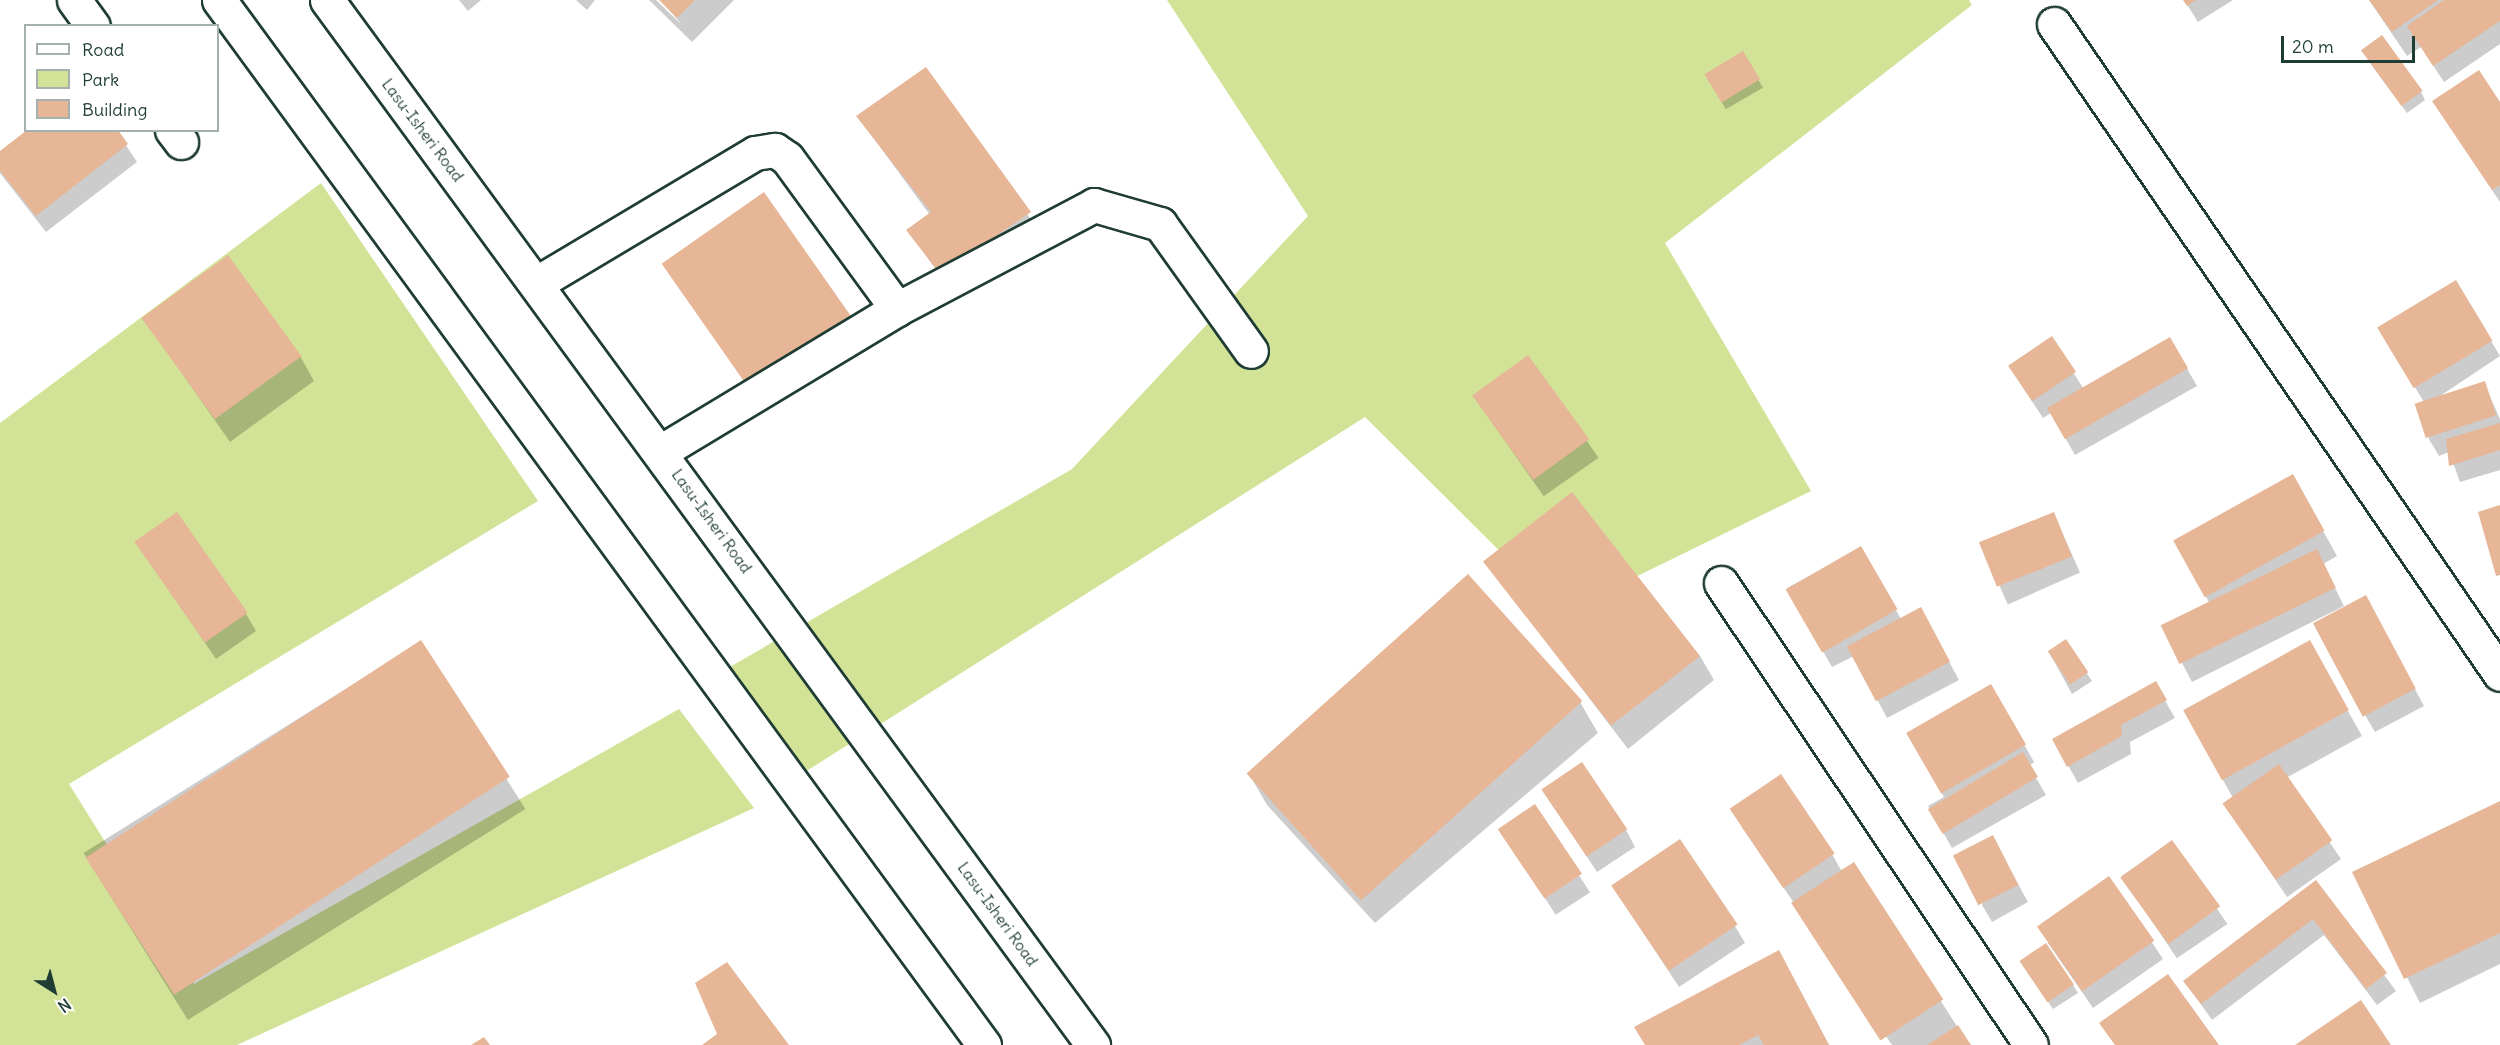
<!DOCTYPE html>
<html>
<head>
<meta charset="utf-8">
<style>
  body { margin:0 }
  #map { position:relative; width:2500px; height:1045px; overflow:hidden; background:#fff; font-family:Delius,sans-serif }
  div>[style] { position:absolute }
  .green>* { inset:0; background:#d2e397 }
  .shadow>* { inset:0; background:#0003; transform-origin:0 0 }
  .building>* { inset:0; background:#e6b697; transform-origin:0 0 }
  .roads { filter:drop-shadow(2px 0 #1f3d34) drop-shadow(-2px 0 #1f3d34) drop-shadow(0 2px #1f3d34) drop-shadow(0 -2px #1f3d34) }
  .minor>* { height:33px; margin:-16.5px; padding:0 16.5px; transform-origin:16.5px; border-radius:16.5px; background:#fff }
  .major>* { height:33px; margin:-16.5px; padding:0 16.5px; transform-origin:16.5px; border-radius:16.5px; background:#fff }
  span { translate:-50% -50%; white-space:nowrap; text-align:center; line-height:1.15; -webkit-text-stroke:4.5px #fff; paint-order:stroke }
  .street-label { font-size:16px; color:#1f3d34 }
  .legend { position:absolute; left:24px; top:24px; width:195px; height:108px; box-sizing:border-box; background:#fff; border:2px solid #a5b1ae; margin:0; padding:8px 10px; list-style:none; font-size:18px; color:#1f3d34 }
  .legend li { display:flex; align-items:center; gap:12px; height:30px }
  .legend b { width:30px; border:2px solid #a5b1ae }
  .north { position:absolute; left:24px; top:961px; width:60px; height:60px; -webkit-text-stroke:4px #fff; paint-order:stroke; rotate:144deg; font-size:16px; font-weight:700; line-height:24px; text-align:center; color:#1f3d34 }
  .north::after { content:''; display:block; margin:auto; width:21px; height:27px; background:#1f3d34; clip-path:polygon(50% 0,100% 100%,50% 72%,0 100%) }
  .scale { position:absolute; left:2281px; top:36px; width:134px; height:27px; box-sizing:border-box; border:3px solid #1f3d34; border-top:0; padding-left:8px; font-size:18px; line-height:21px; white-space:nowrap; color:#1f3d34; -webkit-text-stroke:4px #fff; paint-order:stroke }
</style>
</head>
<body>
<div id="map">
  <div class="green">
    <div style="clip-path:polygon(1167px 0,1969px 0,1972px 5px,1665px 243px,1811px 491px,1562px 613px,1365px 417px,786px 784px,709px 679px,1072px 469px,1308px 216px)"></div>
    <div style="clip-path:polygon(321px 183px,538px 501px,69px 784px,194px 984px,679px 709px,754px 808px,237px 1045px,0 1045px,0 423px)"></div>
  </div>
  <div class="shadow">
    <div style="clip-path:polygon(459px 0,481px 0,468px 11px)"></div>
    <div style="clip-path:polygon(576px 0,595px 0,587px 10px)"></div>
    <div style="clip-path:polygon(649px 0,656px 0,682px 25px,661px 0,734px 0,692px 42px)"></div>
    <div style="clip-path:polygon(2184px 0,2233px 0,2198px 22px)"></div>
    <div style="clip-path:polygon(2369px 0,2500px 0,2500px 44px,2444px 82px,2421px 47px,2407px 56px)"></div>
    <div style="left:1743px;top:53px;width:40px;height:43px;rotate:60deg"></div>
    <div style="clip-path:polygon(2367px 59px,2421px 92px,2425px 100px,2407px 113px)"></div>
    <div style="clip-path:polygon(925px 69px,1044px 238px,956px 298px,908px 230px,930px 215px,858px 117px)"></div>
    <div style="clip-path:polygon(2500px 104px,2500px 202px,2444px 118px)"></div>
    <div style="clip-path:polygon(116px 130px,137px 162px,46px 232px,0 173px,0 153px)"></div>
    <div style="clip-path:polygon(2456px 282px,2500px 356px,2437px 398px,2484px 383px,2500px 419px,2500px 470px,2460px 482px,2449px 452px,2439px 456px,2429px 439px,2417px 406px,2425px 404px,2390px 345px)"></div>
    <div style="clip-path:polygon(144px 319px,300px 356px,314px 381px,230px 442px)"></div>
    <div style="clip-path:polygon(2052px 338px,2083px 388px,2170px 339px,2197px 386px,2075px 455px,2051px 413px,2043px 418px,2020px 383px)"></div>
    <div style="left:1528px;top:357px;width:123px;height:67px;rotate:55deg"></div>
    <div style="clip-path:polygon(2306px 500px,2337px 556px,2323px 564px,2344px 606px,2192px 682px,2163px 627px,2210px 604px,2175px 541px)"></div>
    <div style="left:2054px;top:514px;width:64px;height:79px;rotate:66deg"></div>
    <div style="clip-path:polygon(136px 542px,246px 614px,256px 631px,216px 659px)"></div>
    <div style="clip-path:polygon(1861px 548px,1901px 619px,1930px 626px,1959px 680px,1887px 718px,1854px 656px,1832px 667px,1787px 588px)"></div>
    <div style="clip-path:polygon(1485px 562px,1700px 656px,1714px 680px,1628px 749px)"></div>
    <div style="clip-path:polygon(2375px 614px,2424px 706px,2375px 732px,2365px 715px)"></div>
    <div style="clip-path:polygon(2065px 641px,2092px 681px,2072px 694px,2049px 652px)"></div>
    <div style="left:421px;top:642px;width:197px;height:398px;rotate:58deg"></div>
    <div style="clip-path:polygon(2309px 642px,2362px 736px,2286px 778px,2341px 859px,2287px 897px,2224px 804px,2233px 798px,2185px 712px)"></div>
    <div style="clip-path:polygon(2155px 683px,2175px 718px,2130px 742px,2131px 754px,2078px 783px,2054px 740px)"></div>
    <div style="clip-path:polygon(1991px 686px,2034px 762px,2029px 766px,2046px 795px,1952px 848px,1928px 806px,1944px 797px,1908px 734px)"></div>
    <div style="clip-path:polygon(1580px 702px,1598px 733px,1375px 923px,1267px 805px,1249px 774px)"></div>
    <div style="clip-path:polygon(1543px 790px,1626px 830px,1635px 847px,1597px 872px)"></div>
    <div style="clip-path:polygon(2500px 802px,2500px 964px,2420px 1003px,2354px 873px)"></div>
    <div style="left:1534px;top:806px;width:103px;height:41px;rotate:57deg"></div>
    <div style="clip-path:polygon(1741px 826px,1832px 854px,1841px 870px,1853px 864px,1969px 1045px,1892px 1045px)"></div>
    <div style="left:2172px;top:842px;width:99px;height:61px;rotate:56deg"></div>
    <div style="clip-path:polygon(2002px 855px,2028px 902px,1992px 922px,1982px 905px)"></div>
    <div style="clip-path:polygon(2109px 878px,2163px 959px,2093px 1008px,2048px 943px)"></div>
    <div style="clip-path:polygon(2315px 882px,2396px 991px,2377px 1005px,2324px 935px,2212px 1020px,2185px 982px)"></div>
    <div style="clip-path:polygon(1623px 902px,1735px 926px,1745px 943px,1679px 987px)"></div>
    <div style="clip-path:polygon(2026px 970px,2073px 985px,2078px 993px,2053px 1009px)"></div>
    <div style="clip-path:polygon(1796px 983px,1829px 1045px,1646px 1045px)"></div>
  </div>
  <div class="building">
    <div style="clip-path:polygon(659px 0,695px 0,677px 18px)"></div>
    <div style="clip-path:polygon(2183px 0,2196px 0,2187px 6px)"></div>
    <div style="clip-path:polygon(2369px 0,2438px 0,2392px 32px)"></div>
    <div style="clip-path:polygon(2444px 0,2500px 0,2500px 21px,2433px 66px,2407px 26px)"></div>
    <div style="left:2382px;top:35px;width:69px;height:26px;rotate:54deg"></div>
    <div style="left:1743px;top:51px;width:33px;height:45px;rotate:59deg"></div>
    <div style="clip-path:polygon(926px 67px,1031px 212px,940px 274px,906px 230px,931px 212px,856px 116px)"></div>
    <div style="clip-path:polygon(2479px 70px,2500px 102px,2500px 185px,2492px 190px,2432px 101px)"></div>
    <div style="clip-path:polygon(27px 130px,118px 130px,128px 144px,36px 216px,0 171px,0 151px)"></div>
    <div style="left:764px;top:192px;width:160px;height:125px;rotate:55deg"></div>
    <div style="left:228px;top:255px;width:125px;height:107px;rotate:54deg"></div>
    <div style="left:2456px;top:280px;width:71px;height:92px;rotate:59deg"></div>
    <div style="left:2052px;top:336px;width:43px;height:53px;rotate:56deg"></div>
    <div style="left:2170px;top:337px;width:36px;height:142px;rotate:60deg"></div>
    <div style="left:1528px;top:355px;width:104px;height:69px;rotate:54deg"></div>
    <div style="left:2485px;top:381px;width:36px;height:74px;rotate:72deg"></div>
    <div style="clip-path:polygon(2500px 423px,2500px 450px,2449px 466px,2446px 439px)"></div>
    <div style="left:2293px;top:474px;width:65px;height:137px;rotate:61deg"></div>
    <div style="left:1572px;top:492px;width:208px;height:113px;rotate:52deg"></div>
    <div style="clip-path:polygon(2500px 505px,2500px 575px,2496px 576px,2478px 512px)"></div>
    <div style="left:177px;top:512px;width:123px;height:52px;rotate:55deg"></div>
    <div style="left:2054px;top:512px;width:48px;height:81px;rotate:68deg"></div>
    <div style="left:1861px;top:546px;width:73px;height:87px;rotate:60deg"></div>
    <div style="left:2317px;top:549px;width:43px;height:174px;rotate:64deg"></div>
    <div style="left:1468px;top:574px;width:171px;height:298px;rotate:48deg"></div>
    <div style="left:2366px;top:595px;width:106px;height:60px;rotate:62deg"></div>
    <div style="left:1921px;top:607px;width:62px;height:84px;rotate:62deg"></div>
    <div style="left:2066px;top:639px;width:40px;height:22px;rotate:56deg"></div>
    <div style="left:421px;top:640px;width:163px;height:400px;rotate:57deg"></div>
    <div style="left:2310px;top:640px;width:80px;height:145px;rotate:61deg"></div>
    <div style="clip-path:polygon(2156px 681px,2167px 700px,2121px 725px,2122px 736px,2067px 767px,2052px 739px)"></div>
    <div style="left:1991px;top:684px;width:70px;height:98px;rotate:60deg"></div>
    <div style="left:2023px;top:752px;width:29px;height:111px;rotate:59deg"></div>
    <div style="left:1582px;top:762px;width:81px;height:49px;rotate:56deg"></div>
    <div style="left:2279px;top:764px;width:93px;height:69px;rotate:55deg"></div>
    <div style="left:1781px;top:774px;width:96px;height:62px;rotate:56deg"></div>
    <div style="clip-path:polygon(2500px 801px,2500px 933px,2404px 979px,2352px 872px)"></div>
    <div style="left:1535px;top:804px;width:84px;height:45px;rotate:56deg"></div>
    <div style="left:1993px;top:835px;width:56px;height:45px;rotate:63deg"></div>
    <div style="left:1680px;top:839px;width:103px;height:83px;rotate:56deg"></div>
    <div style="left:2172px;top:840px;width:82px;height:64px;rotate:54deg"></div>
    <div style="left:1854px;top:862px;width:164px;height:75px;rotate:57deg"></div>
    <div style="left:2109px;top:876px;width:79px;height:88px;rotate:55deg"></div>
    <div style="clip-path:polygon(2316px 880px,2387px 973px,2366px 989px,2313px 919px,2201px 1004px,2183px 981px)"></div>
    <div style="left:2046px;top:943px;width:50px;height:32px;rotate:56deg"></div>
    <div style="clip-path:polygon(1779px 950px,1829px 1045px,1764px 1045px,1758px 1035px,1739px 1045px,1645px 1045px,1634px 1027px)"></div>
    <div style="clip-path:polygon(727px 962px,789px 1045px,702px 1045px,717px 1034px,695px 983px)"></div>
    <div style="clip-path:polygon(2168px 974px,2219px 1045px,2115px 1045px,2099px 1023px)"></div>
    <div style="clip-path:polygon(2361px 1000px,2391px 1045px,2295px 1045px)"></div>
    <div style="clip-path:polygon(1958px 1025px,1971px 1045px,1927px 1045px)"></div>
    <div style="clip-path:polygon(484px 1037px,490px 1045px,471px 1045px)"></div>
  </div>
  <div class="roads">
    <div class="minor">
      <div style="left:74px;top:0;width:32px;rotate:54deg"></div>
      <div style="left:2054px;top:24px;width:788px;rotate:55.54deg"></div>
      <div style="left:172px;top:130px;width:15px;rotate:53deg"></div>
      <div style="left:537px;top:283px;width:254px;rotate:-30.8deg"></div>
      <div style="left:755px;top:153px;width:20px;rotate:-9deg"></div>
      <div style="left:775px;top:150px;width:14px;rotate:34deg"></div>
      <div style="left:787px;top:158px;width:187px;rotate:53.9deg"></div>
      <div style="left:897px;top:309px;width:275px;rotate:148.9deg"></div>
      <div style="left:897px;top:309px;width:223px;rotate:-27.8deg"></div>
      <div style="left:1094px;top:205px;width:69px;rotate:16.1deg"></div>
      <div style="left:1160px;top:224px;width:156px;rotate:54.4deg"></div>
      <div style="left:1721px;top:583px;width:556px;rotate:56.14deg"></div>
    </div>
    <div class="major">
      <div style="left:219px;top:0;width:1295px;rotate:53.79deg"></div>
      <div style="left:327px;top:0;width:1296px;rotate:53.76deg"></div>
    </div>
  </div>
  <div class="street-label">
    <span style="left:423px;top:130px;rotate:53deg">Lasu-Isheri Road</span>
    <span style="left:712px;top:521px;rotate:54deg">Lasu-Isheri Road</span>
    <span style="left:998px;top:914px;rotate:54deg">Lasu-Isheri Road</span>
  </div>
  <ul class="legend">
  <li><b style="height:8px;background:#fff"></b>Road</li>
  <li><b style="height:16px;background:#d2e397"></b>Park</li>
  <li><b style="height:16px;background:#e6b697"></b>Building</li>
  </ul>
  <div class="north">N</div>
  <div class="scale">20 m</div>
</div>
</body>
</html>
